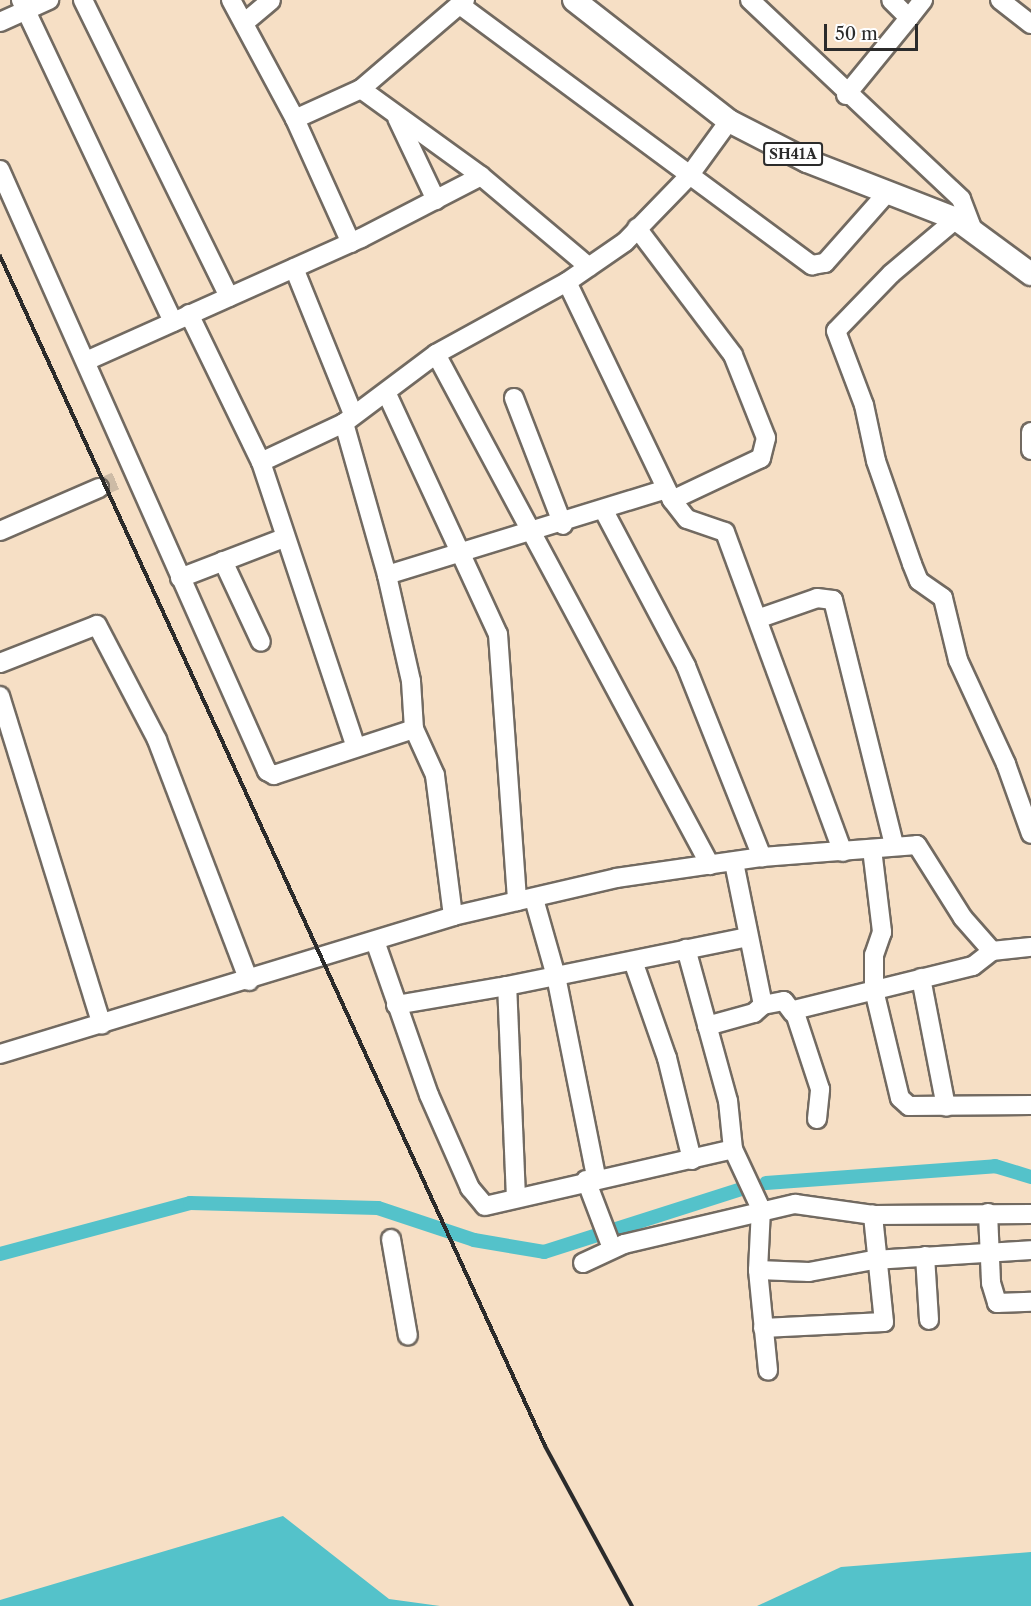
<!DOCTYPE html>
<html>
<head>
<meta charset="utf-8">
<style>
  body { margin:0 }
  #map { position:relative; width:1031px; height:1606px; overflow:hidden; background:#f6dfc5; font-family:"Libre Caslon Text",serif }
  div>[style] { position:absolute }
  .water>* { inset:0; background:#54c2ca }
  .canal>* { height:14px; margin:-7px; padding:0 7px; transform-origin:7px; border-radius:7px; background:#54c2ca }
  .minor-tunnel>* { height:18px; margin-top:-9px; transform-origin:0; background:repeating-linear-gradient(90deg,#cdbba6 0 18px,transparent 0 27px) }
  .roads { filter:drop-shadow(2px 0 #726a61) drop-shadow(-2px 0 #726a61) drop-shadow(0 2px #726a61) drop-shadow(0 -2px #726a61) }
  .minor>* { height:18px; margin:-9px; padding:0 9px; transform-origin:9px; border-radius:9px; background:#fff }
  .major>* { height:22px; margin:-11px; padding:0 11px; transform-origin:11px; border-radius:11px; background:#fff }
  .rail>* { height:4px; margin:-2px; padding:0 2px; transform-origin:2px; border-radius:2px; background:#2b2b2b }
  span { translate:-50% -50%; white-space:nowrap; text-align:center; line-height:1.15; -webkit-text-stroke:6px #fff; paint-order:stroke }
  .shield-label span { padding:2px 4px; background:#fff; border:2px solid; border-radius:4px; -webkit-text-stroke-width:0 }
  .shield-label { font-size:14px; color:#2b2b2b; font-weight:700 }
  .scale { position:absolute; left:824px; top:24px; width:94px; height:27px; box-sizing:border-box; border:3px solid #2b2b2b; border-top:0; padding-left:8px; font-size:18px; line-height:21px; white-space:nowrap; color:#2b2b2b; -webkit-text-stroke:4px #fff; paint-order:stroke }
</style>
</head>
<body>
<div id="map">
  <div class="water">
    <div style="clip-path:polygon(283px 1516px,389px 1599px,440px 1606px,0 1606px,0 1600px)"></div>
    <div style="clip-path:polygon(1031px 1552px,1031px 1606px,757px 1606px,841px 1567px)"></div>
  </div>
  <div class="canal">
    <div style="left:766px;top:1183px;width:230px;rotate:-4.2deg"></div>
    <div style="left:995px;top:1166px;width:38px;rotate:17deg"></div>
    <div style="left:0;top:1254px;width:197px;rotate:-15deg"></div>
    <div style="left:190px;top:1203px;width:188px;rotate:1.5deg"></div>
    <div style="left:378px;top:1208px;width:101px;rotate:18.4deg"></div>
    <div style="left:474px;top:1240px;width:71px;rotate:9.7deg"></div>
    <div style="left:544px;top:1252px;width:211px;rotate:-17.7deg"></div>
  </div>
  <div class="minor-tunnel">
    <div style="left:99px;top:488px;width:23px;rotate:-23deg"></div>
  </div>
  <div class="roads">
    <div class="minor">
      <div style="left:21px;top:0;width:356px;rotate:64.7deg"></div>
      <div style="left:83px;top:0;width:331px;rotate:63.8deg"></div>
      <div style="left:231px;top:0;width:135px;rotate:61.7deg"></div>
      <div style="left:295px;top:119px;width:136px;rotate:65.7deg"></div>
      <div style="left:750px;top:0;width:290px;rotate:43.3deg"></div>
      <div style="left:961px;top:199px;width:31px;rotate:69deg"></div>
      <div style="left:1000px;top:0;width:39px;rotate:38deg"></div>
      <div style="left:460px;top:5px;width:438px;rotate:36.5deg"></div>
      <div style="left:812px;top:265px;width:13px;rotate:-9deg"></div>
      <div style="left:825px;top:263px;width:94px;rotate:-48.5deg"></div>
      <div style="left:909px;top:18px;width:23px;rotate:-52deg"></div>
      <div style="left:0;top:22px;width:54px;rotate:-24.2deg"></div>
      <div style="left:244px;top:23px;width:35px;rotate:-40deg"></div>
      <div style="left:361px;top:89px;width:148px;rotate:35.9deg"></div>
      <div style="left:481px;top:176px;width:141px;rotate:40.1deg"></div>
      <div style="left:846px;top:95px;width:99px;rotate:-50.7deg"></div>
      <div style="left:909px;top:18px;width:25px;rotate:-135deg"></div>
      <div style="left:397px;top:118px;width:91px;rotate:64.6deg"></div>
      <div style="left:295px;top:119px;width:72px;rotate:-24.4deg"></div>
      <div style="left:361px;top:89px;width:137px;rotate:-40.6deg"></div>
      <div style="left:0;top:170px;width:658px;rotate:66.05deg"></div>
      <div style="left:267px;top:771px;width:8px;rotate:30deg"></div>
      <div style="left:274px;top:775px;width:147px;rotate:-18.2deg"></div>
      <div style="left:956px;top:219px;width:85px;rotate:139.8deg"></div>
      <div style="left:891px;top:274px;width:79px;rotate:134deg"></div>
      <div style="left:836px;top:331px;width:79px;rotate:69.3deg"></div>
      <div style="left:864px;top:405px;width:57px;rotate:77.9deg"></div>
      <div style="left:876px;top:461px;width:109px;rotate:70.7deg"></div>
      <div style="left:912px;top:564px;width:18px;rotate:68deg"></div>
      <div style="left:919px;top:581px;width:29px;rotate:35deg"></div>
      <div style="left:943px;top:598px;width:64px;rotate:76.4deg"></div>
      <div style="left:958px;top:660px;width:115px;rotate:65.2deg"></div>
      <div style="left:1006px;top:764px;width:74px;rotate:70.3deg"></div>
      <div style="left:637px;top:228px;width:159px;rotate:52.9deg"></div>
      <div style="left:733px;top:355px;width:89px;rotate:68.3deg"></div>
      <div style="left:766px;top:438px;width:21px;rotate:104deg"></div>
      <div style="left:761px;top:458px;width:98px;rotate:154.7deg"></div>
      <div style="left:294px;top:268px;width:157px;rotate:68deg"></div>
      <div style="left:567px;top:282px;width:242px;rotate:64.3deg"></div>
      <div style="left:672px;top:500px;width:24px;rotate:52deg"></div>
      <div style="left:687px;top:519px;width:40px;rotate:18.9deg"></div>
      <div style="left:725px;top:532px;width:341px;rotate:69.8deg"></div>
      <div style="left:189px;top:314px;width:165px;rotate:64.1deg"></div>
      <div style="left:261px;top:462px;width:300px;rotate:71.6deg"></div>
      <div style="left:436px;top:354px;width:580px;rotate:61.8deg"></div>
      <div style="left:86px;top:361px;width:301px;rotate:-24.1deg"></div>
      <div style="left:361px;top:238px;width:135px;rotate:-27.3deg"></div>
      <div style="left:387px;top:394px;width:264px;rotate:65.2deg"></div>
      <div style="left:498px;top:634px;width:268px;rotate:85.9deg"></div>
      <div style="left:514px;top:398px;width:136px;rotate:68.9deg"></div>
      <div style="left:1031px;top:432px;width:18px;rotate:90deg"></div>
      <div style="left:261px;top:462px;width:92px;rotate:-25.2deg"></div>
      <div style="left:604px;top:511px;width:175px;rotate:62.1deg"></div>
      <div style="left:686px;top:666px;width:206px;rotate:68.3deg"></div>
      <div style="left:0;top:531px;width:108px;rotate:-23.5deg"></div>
      <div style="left:223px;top:561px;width:89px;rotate:64.9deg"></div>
      <div style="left:387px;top:575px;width:292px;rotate:-17.1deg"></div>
      <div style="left:180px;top:578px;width:111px;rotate:-21deg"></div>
      <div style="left:760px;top:618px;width:60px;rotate:-19.3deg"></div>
      <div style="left:817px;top:598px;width:16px;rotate:7deg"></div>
      <div style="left:833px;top:600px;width:252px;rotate:76deg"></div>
      <div style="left:0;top:663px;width:104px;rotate:-21.4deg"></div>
      <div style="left:97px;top:625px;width:130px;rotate:62.4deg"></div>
      <div style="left:157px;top:740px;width:258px;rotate:69.1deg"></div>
      <div style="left:0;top:696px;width:344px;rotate:72.8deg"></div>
      <div style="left:872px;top:849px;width:84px;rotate:83.1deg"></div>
      <div style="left:882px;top:932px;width:24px;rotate:109deg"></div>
      <div style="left:874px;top:955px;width:35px;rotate:90deg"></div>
      <div style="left:874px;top:990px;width:111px;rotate:76.5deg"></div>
      <div style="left:900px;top:1098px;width:12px;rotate:42deg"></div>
      <div style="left:909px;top:1106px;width:122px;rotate:-0.5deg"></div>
      <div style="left:534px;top:899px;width:80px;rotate:74.1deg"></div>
      <div style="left:556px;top:976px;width:205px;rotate:78.7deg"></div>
      <div style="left:453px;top:916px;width:142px;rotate:-97.3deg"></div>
      <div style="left:435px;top:775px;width:51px;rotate:-114.5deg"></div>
      <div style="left:414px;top:729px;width:48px;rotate:-93.6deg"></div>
      <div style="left:411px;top:681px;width:109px;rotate:-102.8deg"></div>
      <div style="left:387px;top:575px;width:158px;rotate:-105.8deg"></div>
      <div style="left:344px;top:423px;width:115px;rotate:-36.9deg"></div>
      <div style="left:436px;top:354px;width:149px;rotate:-28.8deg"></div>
      <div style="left:567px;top:282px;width:70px;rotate:-34.6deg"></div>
      <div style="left:625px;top:242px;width:92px;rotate:-45.9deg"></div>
      <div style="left:689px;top:176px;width:68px;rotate:-54deg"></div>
      <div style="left:375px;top:941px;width:163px;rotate:70.7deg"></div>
      <div style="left:429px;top:1095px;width:102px;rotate:66.2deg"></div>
      <div style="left:470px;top:1188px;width:23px;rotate:50deg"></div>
      <div style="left:485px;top:1206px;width:254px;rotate:-12.9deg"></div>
      <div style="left:733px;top:1149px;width:48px;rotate:-95.9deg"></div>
      <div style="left:728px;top:1101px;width:158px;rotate:-105.4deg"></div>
      <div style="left:633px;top:961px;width:103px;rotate:70.7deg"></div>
      <div style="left:667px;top:1058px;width:105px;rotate:76.2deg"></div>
      <div style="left:921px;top:978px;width:131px;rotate:79deg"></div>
      <div style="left:396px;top:1005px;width:113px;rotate:-9.7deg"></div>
      <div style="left:763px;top:1005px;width:21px;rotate:-11deg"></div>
      <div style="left:784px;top:1001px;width:15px;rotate:53deg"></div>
      <div style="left:707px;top:1026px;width:49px;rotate:-15.5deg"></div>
      <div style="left:754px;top:1013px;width:12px;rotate:-42deg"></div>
      <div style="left:763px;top:1005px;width:145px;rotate:-101.5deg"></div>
      <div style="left:0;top:1054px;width:474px;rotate:-16.9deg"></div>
      <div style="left:453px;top:916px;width:167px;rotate:-13.1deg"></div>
      <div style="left:616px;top:878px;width:148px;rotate:-8.2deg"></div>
      <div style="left:762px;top:857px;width:155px;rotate:-4.4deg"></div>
      <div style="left:917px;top:845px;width:86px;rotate:57.8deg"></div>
      <div style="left:963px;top:918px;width:44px;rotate:48.7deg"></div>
      <div style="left:992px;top:951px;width:39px;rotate:-6deg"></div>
      <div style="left:817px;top:1119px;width:30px;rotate:-84deg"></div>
      <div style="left:820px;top:1089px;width:83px;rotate:-108.2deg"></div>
      <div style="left:794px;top:1010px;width:184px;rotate:-13.8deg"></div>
      <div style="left:973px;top:966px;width:24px;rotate:-38deg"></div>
      <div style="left:733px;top:1149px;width:66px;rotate:65deg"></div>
      <div style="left:761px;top:1209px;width:61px;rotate:92.8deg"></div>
      <div style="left:758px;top:1270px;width:101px;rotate:84.3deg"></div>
      <div style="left:586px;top:1180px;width:73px;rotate:69.1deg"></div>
      <div style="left:516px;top:1198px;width:212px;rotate:-92.4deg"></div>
      <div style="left:507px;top:986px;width:245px;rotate:-11.5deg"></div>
      <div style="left:988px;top:1213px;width:70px;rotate:87.5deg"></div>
      <div style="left:991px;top:1283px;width:21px;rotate:73deg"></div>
      <div style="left:997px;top:1303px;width:34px;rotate:-2deg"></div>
      <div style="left:391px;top:1239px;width:98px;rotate:80.1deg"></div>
      <div style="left:925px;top:1256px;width:64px;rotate:86.4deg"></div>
      <div style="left:583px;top:1263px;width:45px;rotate:-24.9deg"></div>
      <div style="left:624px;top:1244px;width:176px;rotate:-13.2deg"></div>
      <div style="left:795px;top:1204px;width:79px;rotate:8deg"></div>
      <div style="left:873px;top:1215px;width:158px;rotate:-0.4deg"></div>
      <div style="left:758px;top:1270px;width:51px;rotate:2.2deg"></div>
      <div style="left:809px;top:1272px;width:66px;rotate:-10.5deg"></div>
      <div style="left:874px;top:1260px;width:157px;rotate:-3.6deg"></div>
      <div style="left:763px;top:1328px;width:121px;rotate:-2.8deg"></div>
      <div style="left:884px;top:1322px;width:108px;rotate:-95.9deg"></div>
    </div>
    <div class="major">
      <div style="left:574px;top:0;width:197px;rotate:38deg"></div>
      <div style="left:729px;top:121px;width:88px;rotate:27.1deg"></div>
      <div style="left:807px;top:161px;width:160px;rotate:21.3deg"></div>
      <div style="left:956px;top:219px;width:93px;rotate:36.3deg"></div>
    </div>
  </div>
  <div class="rail">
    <div style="left:0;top:256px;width:1309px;rotate:65.39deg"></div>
    <div style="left:545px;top:1446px;width:182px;rotate:61.5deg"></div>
  </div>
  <div class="shield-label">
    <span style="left:793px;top:154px">SH41A</span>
  </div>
  <div class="scale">50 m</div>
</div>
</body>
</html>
